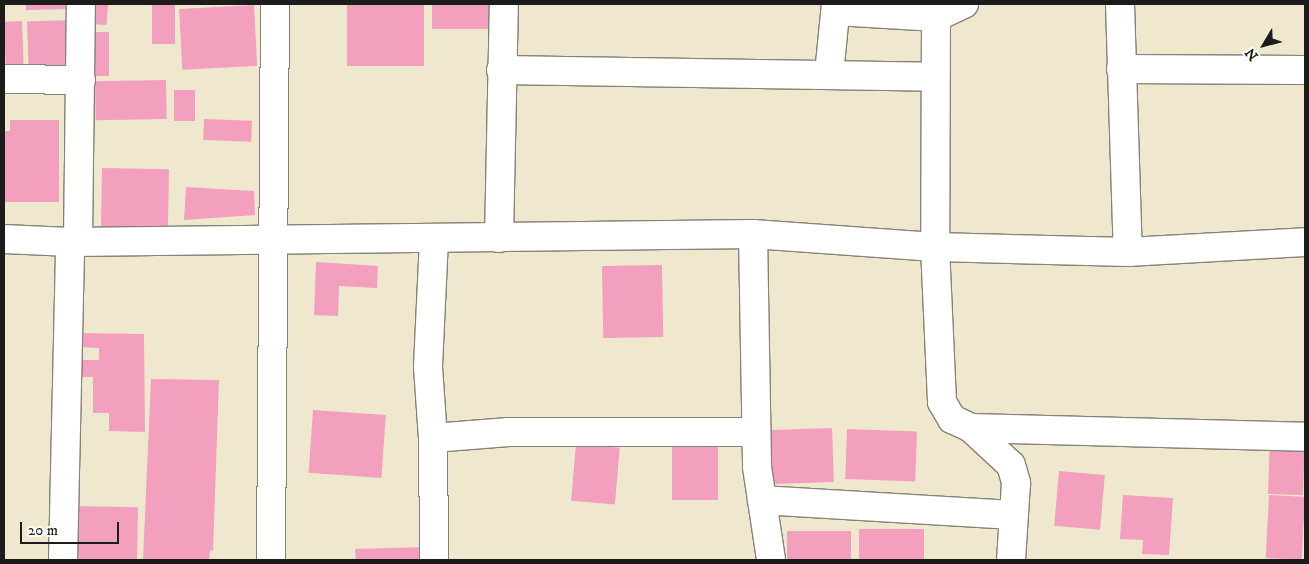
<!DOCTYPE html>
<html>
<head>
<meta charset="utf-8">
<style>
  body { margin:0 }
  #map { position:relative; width:1309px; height:564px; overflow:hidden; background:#f0e8ce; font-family:"IM FELL DW Pica",serif }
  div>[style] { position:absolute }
  .building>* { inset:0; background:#f2a0be; transform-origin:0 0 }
  .roads { filter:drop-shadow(1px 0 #868275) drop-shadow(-1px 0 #868275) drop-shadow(0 1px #868275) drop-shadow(0 -1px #868275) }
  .street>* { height:28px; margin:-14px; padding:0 14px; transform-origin:14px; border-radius:14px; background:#fff }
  span { translate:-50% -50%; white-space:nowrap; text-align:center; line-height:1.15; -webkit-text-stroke:4px #fdfcf7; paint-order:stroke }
  .frame { position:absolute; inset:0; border:5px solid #1c1c1c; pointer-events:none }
  .north { position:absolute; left:1239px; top:20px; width:50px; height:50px; -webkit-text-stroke:4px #fdfcf7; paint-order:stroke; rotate:233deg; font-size:14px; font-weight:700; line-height:20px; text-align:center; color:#1c1c1c }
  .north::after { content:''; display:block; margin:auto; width:18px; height:22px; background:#1c1c1c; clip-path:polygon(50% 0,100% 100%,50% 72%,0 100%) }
  .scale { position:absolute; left:20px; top:522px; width:99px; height:22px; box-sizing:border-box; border:2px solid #1c1c1c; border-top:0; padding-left:6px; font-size:15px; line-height:18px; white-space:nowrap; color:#1c1c1c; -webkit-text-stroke:4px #fdfcf7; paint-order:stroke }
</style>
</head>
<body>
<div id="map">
  <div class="building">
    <div style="clip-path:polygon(26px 4px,72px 4px,72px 9px,26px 10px)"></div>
    <div style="left:92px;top:4px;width:16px;height:20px;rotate:4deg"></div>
    <div style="left:152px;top:4px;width:23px;height:40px"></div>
    <div style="left:347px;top:4px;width:77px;height:62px"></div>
    <div style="left:432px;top:4px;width:63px;height:25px"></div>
    <div style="left:254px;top:5px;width:61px;height:75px;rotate:87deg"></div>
    <div style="left:72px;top:20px;width:50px;height:45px;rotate:88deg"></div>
    <div style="left:22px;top:21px;width:51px;height:18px;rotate:88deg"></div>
    <div style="left:89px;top:32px;width:20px;height:44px"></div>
    <div style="left:166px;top:80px;width:39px;height:71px;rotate:89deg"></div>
    <div style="left:174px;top:90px;width:21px;height:31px"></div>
    <div style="left:204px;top:119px;width:48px;height:21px;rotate:2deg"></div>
    <div style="clip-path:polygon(10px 120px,59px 120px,59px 202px,4px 202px,4px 131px,10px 131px)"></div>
    <div style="left:102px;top:168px;width:67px;height:69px;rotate:1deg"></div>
    <div style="clip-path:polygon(186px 187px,254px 191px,255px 215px,184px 220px)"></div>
    <div style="clip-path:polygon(316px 262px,378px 266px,377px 288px,339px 286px,338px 316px,314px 315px)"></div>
    <div style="left:662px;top:265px;width:72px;height:60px;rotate:89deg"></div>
    <div style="clip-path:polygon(78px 333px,144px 334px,145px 432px,109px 431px,109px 413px,93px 413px,93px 377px,80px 377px,81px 360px,99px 360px,99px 348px,78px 347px)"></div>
    <div style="clip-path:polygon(151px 379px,219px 380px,213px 551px,210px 550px,209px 560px,143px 560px)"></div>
    <div style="left:313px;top:410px;width:73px;height:63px;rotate:4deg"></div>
    <div style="left:832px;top:428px;width:54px;height:68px;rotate:88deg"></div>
    <div style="left:847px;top:429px;width:70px;height:50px;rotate:2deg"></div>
    <div style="left:1270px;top:437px;width:35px;height:57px;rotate:2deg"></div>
    <div style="left:672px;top:439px;width:46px;height:61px"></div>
    <div style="left:576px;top:444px;width:44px;height:57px;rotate:5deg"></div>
    <div style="left:1059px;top:471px;width:46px;height:55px;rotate:5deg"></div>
    <div style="clip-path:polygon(1123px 495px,1173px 498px,1169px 555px,1142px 554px,1143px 540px,1120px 539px)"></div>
    <div style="left:1269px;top:495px;width:36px;height:63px;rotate:3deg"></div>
    <div style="left:70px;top:506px;width:68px;height:54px;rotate:1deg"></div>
    <div style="left:859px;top:529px;width:65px;height:31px"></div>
    <div style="left:787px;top:531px;width:64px;height:29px"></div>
    <div style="clip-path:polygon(427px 547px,428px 560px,356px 560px,355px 549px)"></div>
  </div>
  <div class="roads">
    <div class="street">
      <div style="left:1120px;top:4px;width:248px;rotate:88.2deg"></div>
      <div style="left:836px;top:11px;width:100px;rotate:3.4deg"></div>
      <div style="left:936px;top:17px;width:230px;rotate:90.2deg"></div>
      <div style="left:935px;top:247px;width:155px;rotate:87.4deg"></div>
      <div style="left:942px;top:402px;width:20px;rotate:60deg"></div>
      <div style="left:952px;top:419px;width:21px;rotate:25deg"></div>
      <div style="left:971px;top:428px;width:54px;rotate:42.8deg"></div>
      <div style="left:1011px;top:465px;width:19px;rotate:74deg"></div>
      <div style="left:1016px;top:483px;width:77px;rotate:93.7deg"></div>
      <div style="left:936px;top:17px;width:31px;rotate:-25deg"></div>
      <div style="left:1121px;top:69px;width:184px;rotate:0.3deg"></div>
      <div style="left:501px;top:70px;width:434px;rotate:0.9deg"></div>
      <div style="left:829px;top:74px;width:70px;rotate:-84.3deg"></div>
      <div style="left:4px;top:79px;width:77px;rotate:0.7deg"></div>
      <div style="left:753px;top:234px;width:233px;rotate:89deg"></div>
      <div style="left:757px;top:467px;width:94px;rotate:81.4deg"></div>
      <div style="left:499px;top:238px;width:234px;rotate:-88.8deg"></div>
      <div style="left:4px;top:239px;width:66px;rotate:2.6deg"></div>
      <div style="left:70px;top:242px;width:683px;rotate:-0.67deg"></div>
      <div style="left:753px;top:234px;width:182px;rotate:4.1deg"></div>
      <div style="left:935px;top:247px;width:193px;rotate:1.5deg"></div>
      <div style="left:1128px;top:252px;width:177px;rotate:-3.2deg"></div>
      <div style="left:434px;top:239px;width:128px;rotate:92.7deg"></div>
      <div style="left:428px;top:367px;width:71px;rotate:86deg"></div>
      <div style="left:433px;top:438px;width:76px;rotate:-4.5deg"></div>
      <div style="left:509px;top:432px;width:247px"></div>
      <div style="left:78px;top:241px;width:237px;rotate:-89.3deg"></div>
      <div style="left:971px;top:428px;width:334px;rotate:1.5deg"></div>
      <div style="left:433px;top:438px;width:122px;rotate:89.5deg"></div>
      <div style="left:762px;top:500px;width:250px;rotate:3.4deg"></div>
      <div style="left:63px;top:560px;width:318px;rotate:-88.7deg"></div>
      <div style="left:271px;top:560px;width:556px;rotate:-89.59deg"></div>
    </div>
  </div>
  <div class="frame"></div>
  <div class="north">N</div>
  <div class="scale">20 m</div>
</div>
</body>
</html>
